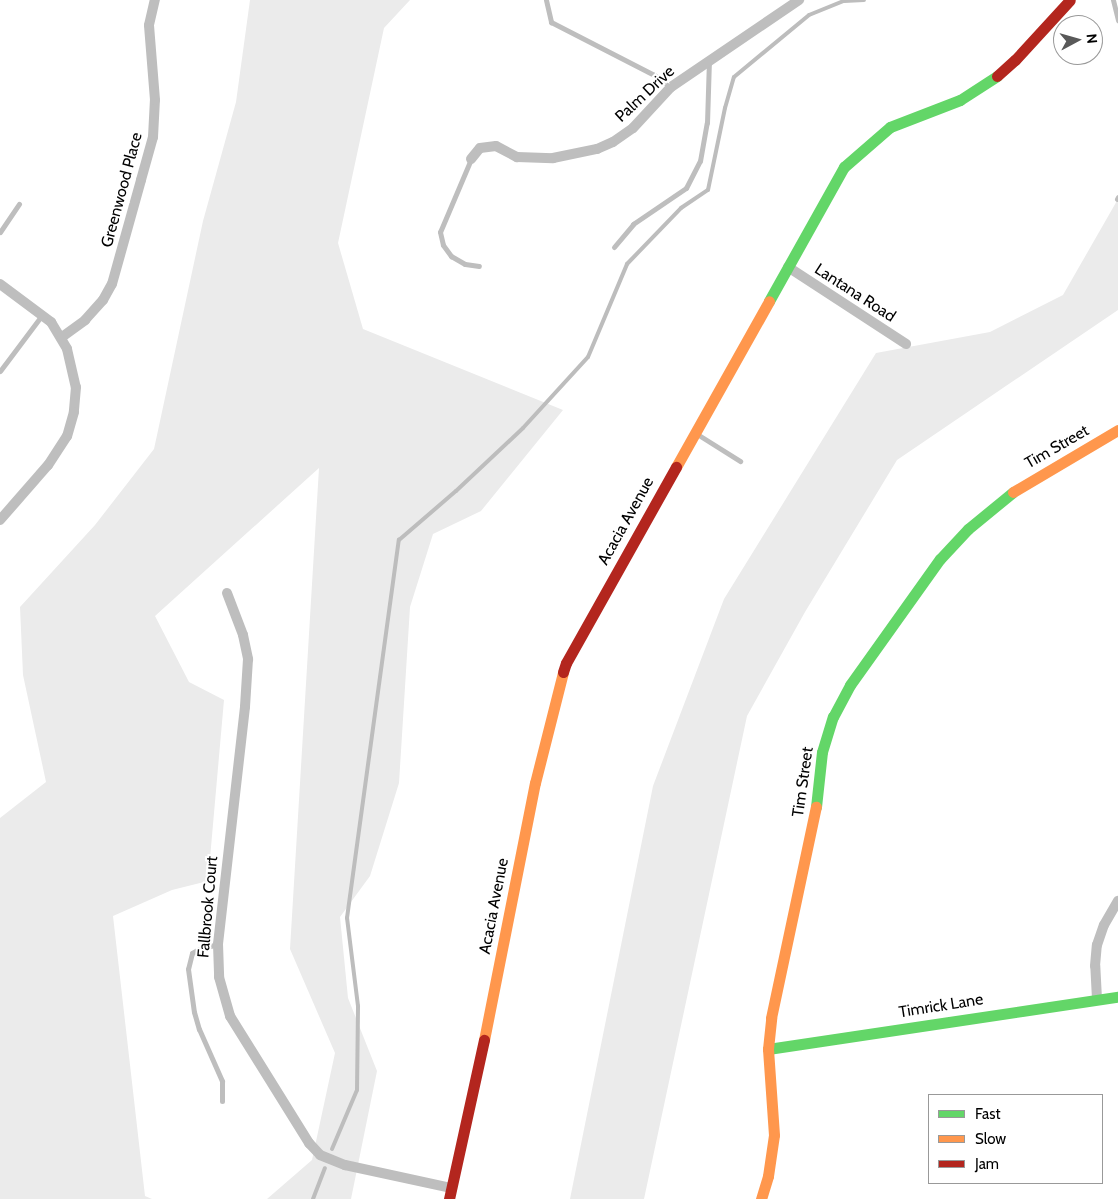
<!DOCTYPE html>
<html>
<head>
<meta charset="utf-8">
<style>
  body { margin:0 }
  #map { position:relative; width:1118px; height:1199px; overflow:hidden; background:#fff; font-family:Cabin,sans-serif }
  div>[style] { position:absolute }
  .green>* { inset:0; background:#ebebeb }
  .stream>* { height:4px; margin:-2px; padding:0 2px; transform-origin:2px; border-radius:2px; background:#bdbdbd }
  .lane>* { height:5px; margin:-2.5px; padding:0 2.5px; transform-origin:2.5px; border-radius:2.5px; background:#bebebe }
  .street>* { height:10px; margin:-5px; padding:0 5px; transform-origin:5px; border-radius:5px; background:#bebebe }
  .fast>* { height:11px; margin:-5.5px; padding:0 5.5px; transform-origin:5.5px; border-radius:5.5px; background:#63d668 }
  .slow>* { height:11px; margin:-5.5px; padding:0 5.5px; transform-origin:5.5px; border-radius:5.5px; background:#ff974d }
  .jam>* { height:11px; margin:-5.5px; padding:0 5.5px; transform-origin:5.5px; border-radius:5.5px; background:#b3261e }
  span { translate:-50% -50%; white-space:nowrap; text-align:center; line-height:1.15; -webkit-text-stroke:4px #fff; paint-order:stroke }
  .street-label { font-size:16px; color:#000 }
  .legend { position:absolute; left:928px; top:1094px; width:175px; height:90px; box-sizing:border-box; background:#fff; border:1px solid #999; margin:0; padding:6px 9px; list-style:none; font-size:15px; color:#000 }
  .legend li { display:flex; align-items:center; gap:10px; height:25px }
  .legend b { width:25px; border:1px solid #999 }
  .north { position:absolute; left:1053px; top:15px; width:50px; height:50px; box-sizing:border-box; background:#fff; border:1px solid #999; border-radius:50%; rotate:84deg; font-size:14px; font-weight:700; line-height:20px; text-align:center; color:#000 }
  .north::after { content:''; display:block; margin:auto; width:18px; height:22px; background:#595959; clip-path:polygon(50% 0,100% 100%,50% 72%,0 100%) }
</style>
</head>
<body>
<div id="map">
  <div class="green">
    <div style="clip-path:polygon(250px 0,410px 0,384px 28px,338px 243px,363px 329px,563px 410px,481px 511px,433px 534px,410px 607px,399px 783px,370px 876px,340px 917px,348px 998px,377px 1071px,351px 1199px,267px 1199px,312px 1160px,335px 1053px,290px 949px,319px 468px,155px 616px,189px 682px,224px 700px,208px 881px,172px 890px,113px 916px,145px 1196px,152px 1199px,0 1199px,0 818px,46px 782px,23px 675px,20px 607px,95px 525px,154px 449px,203px 221px,236px 102px)"></div>
    <div style="clip-path:polygon(1118px 199px,1118px 310px,897px 460px,805px 612px,747px 716px,644px 1199px,570px 1199px,653px 786px,724px 599px,876px 353px,990px 332px,1063px 295px)"></div>
  </div>
  <div class="stream">
    <div style="left:332px;top:1149px;width:64px;rotate:-67deg"></div>
    <div style="left:357px;top:1090px;width:84px;rotate:-89.3deg"></div>
    <div style="left:358px;top:1006px;width:89px;rotate:-97.1deg"></div>
    <div style="left:347px;top:918px;width:382px;rotate:-82.2deg"></div>
    <div style="left:399px;top:540px;width:75px;rotate:-40.7deg"></div>
    <div style="left:456px;top:491px;width:92px;rotate:-43.2deg"></div>
    <div style="left:523px;top:428px;width:96px;rotate:-47.5deg"></div>
    <div style="left:588px;top:357px;width:101px;rotate:-67.2deg"></div>
    <div style="left:627px;top:264px;width:78px;rotate:-46deg"></div>
    <div style="left:681px;top:208px;width:32px;rotate:-34deg"></div>
    <div style="left:708px;top:190px;width:84px;rotate:-78.3deg"></div>
    <div style="left:725px;top:108px;width:32px;rotate:-74deg"></div>
    <div style="left:734px;top:77px;width:97px;rotate:-39.6deg"></div>
    <div style="left:809px;top:15px;width:38px;rotate:-22deg"></div>
    <div style="left:844px;top:1px;width:20px;rotate:-3deg"></div>
    <div style="left:313px;top:1199px;width:33px;rotate:-69deg"></div>
  </div>
  <div class="lane">
    <div style="left:546px;top:0;width:23px;rotate:77deg"></div>
    <div style="left:551px;top:22px;width:116px;rotate:27.2deg"></div>
    <div style="left:654px;top:75px;width:21px;rotate:35deg"></div>
    <div style="left:1113px;top:0;width:21px;rotate:76deg"></div>
    <div style="left:471px;top:159px;width:79px;rotate:113deg"></div>
    <div style="left:440px;top:232px;width:13px;rotate:77deg"></div>
    <div style="left:443px;top:245px;width:14px;rotate:54deg"></div>
    <div style="left:451px;top:256px;width:16px;rotate:30deg"></div>
    <div style="left:465px;top:264px;width:14px;rotate:8deg"></div>
    <div style="left:1117px;top:199px;width:2px;rotate:-63deg"></div>
    <div style="left:0;top:232px;width:34px;rotate:-56deg"></div>
    <div style="left:614px;top:247px;width:30px;rotate:-50deg"></div>
    <div style="left:633px;top:224px;width:64px;rotate:-34.2deg"></div>
    <div style="left:686px;top:188px;width:30px;rotate:-63deg"></div>
    <div style="left:700px;top:161px;width:39px;rotate:-80deg"></div>
    <div style="left:707px;top:123px;width:62px;rotate:-88.2deg"></div>
    <div style="left:0;top:371px;width:70px;rotate:-53.1deg"></div>
    <div style="left:697px;top:434px;width:51px;rotate:32.1deg"></div>
    <div style="left:218px;top:944px;width:20px;rotate:165deg"></div>
    <div style="left:199px;top:949px;width:8px;rotate:150deg"></div>
    <div style="left:192px;top:953px;width:16px;rotate:104deg"></div>
    <div style="left:188px;top:969px;width:43px;rotate:82.1deg"></div>
    <div style="left:194px;top:1012px;width:18px;rotate:74deg"></div>
    <div style="left:199px;top:1029px;width:57px;rotate:66.1deg"></div>
    <div style="left:222px;top:1081px;width:20px;rotate:90deg"></div>
  </div>
  <div class="street">
    <div style="left:471px;top:159px;width:14px;rotate:-51deg"></div>
    <div style="left:480px;top:148px;width:16px;rotate:-7deg"></div>
    <div style="left:496px;top:146px;width:24px;rotate:28deg"></div>
    <div style="left:517px;top:157px;width:36px;rotate:2deg"></div>
    <div style="left:553px;top:158px;width:45px;rotate:-11.6deg"></div>
    <div style="left:597px;top:149px;width:17px;rotate:-24deg"></div>
    <div style="left:613px;top:142px;width:24px;rotate:-35deg"></div>
    <div style="left:633px;top:128px;width:56px;rotate:-47.2deg"></div>
    <div style="left:671px;top:87px;width:155px;rotate:-34.2deg"></div>
    <div style="left:788px;top:267px;width:141px;rotate:33.1deg"></div>
    <div style="left:0;top:284px;width:64px;rotate:36.7deg"></div>
    <div style="left:51px;top:322px;width:31px;rotate:59deg"></div>
    <div style="left:67px;top:349px;width:39px;rotate:77deg"></div>
    <div style="left:76px;top:387px;width:25px;rotate:95deg"></div>
    <div style="left:74px;top:412px;width:25px;rotate:106deg"></div>
    <div style="left:67px;top:436px;width:35px;rotate:123deg"></div>
    <div style="left:48px;top:465px;width:73px;rotate:131.1deg"></div>
    <div style="left:62px;top:337px;width:29px;rotate:-36deg"></div>
    <div style="left:85px;top:320px;width:27px;rotate:-48deg"></div>
    <div style="left:103px;top:300px;width:18px;rotate:-61deg"></div>
    <div style="left:112px;top:284px;width:108px;rotate:-74.4deg"></div>
    <div style="left:141px;top:180px;width:45px;rotate:-74.4deg"></div>
    <div style="left:153px;top:137px;width:37px;rotate:-87deg"></div>
    <div style="left:155px;top:100px;width:75px;rotate:-94.6deg"></div>
    <div style="left:149px;top:25px;width:26px;rotate:-77deg"></div>
    <div style="left:227px;top:593px;width:45px;rotate:69.1deg"></div>
    <div style="left:243px;top:635px;width:25px;rotate:78deg"></div>
    <div style="left:248px;top:659px;width:48px;rotate:93.6deg"></div>
    <div style="left:245px;top:707px;width:239px;rotate:96.5deg"></div>
    <div style="left:218px;top:944px;width:33px;rotate:88deg"></div>
    <div style="left:219px;top:977px;width:41px;rotate:74.2deg"></div>
    <div style="left:230px;top:1016px;width:150px;rotate:58.1deg"></div>
    <div style="left:309px;top:1143px;width:16px;rotate:47deg"></div>
    <div style="left:320px;top:1155px;width:27px;rotate:22deg"></div>
    <div style="left:345px;top:1165px;width:108px;rotate:12.2deg"></div>
    <div style="left:1097px;top:999px;width:33px;rotate:-93deg"></div>
    <div style="left:1095px;top:966px;width:21px;rotate:-85deg"></div>
    <div style="left:1097px;top:945px;width:21px;rotate:-71deg"></div>
    <div style="left:1104px;top:925px;width:28px;rotate:-60deg"></div>
  </div>
  <div class="fast">
    <div style="left:769px;top:301px;width:154px;rotate:-60.8deg"></div>
    <div style="left:844px;top:167px;width:61px;rotate:-41deg"></div>
    <div style="left:890px;top:127px;width:75px;rotate:-21.1deg"></div>
    <div style="left:960px;top:100px;width:44px;rotate:-33deg"></div>
    <div style="left:816px;top:807px;width:55px;rotate:-83.8deg"></div>
    <div style="left:822px;top:752px;width:37px;rotate:-73deg"></div>
    <div style="left:833px;top:717px;width:36px;rotate:-62deg"></div>
    <div style="left:850px;top:685px;width:155px;rotate:-54.5deg"></div>
    <div style="left:940px;top:559px;width:41px;rotate:-47deg"></div>
    <div style="left:968px;top:529px;width:58px;rotate:-39.4deg"></div>
    <div style="left:768px;top:1049px;width:354px;rotate:-8.5deg"></div>
  </div>
  <div class="slow">
    <div style="left:676px;top:467px;width:190px;rotate:-60.7deg"></div>
    <div style="left:1013px;top:492px;width:122px;rotate:-30.6deg"></div>
    <div style="left:484px;top:1040px;width:262px;rotate:-78.8deg"></div>
    <div style="left:535px;top:783px;width:114px;rotate:-75.8deg"></div>
    <div style="left:761px;top:1199px;width:24px;rotate:-73deg"></div>
    <div style="left:768px;top:1176px;width:41px;rotate:-81.7deg"></div>
    <div style="left:774px;top:1135px;width:86px;rotate:-94deg"></div>
    <div style="left:768px;top:1049px;width:31px;rotate:-84deg"></div>
    <div style="left:771px;top:1018px;width:216px;rotate:-78deg"></div>
  </div>
  <div class="jam">
    <div style="left:997px;top:76px;width:24px;rotate:-42deg"></div>
    <div style="left:1015px;top:60px;width:81px;rotate:-47.5deg"></div>
    <div style="left:563px;top:672px;width:9px;rotate:-72deg"></div>
    <div style="left:566px;top:663px;width:225px;rotate:-60.7deg"></div>
    <div style="left:449px;top:1199px;width:163px;rotate:-77.6deg"></div>
  </div>
  <div class="street-label">
    <span style="left:645px;top:94px;rotate:-43deg">Palm Drive</span>
    <span style="left:122px;top:190px;rotate:-75deg">Greenwood Place</span>
    <span style="left:855px;top:293px;rotate:33deg">Lantana Road</span>
    <span style="left:1057px;top:447px;rotate:-30deg">Tim Street</span>
    <span style="left:626px;top:521px;rotate:-61deg">Acacia Avenue</span>
    <span style="left:803px;top:782px;rotate:-82deg">Tim Street</span>
    <span style="left:494px;top:906px;rotate:-79deg">Acacia Avenue</span>
    <span style="left:208px;top:907px;rotate:-85deg">Fallbrook Court</span>
    <span style="left:941px;top:1006px;rotate:-9deg">Timrick Lane</span>
  </div>
  <ul class="legend">
  <li><b style="height:6px;background:#63d668"></b>Fast</li>
  <li><b style="height:6px;background:#ff974d"></b>Slow</li>
  <li><b style="height:6px;background:#b3261e"></b>Jam</li>
  </ul>
  <div class="north">N</div>
</div>
</body>
</html>
